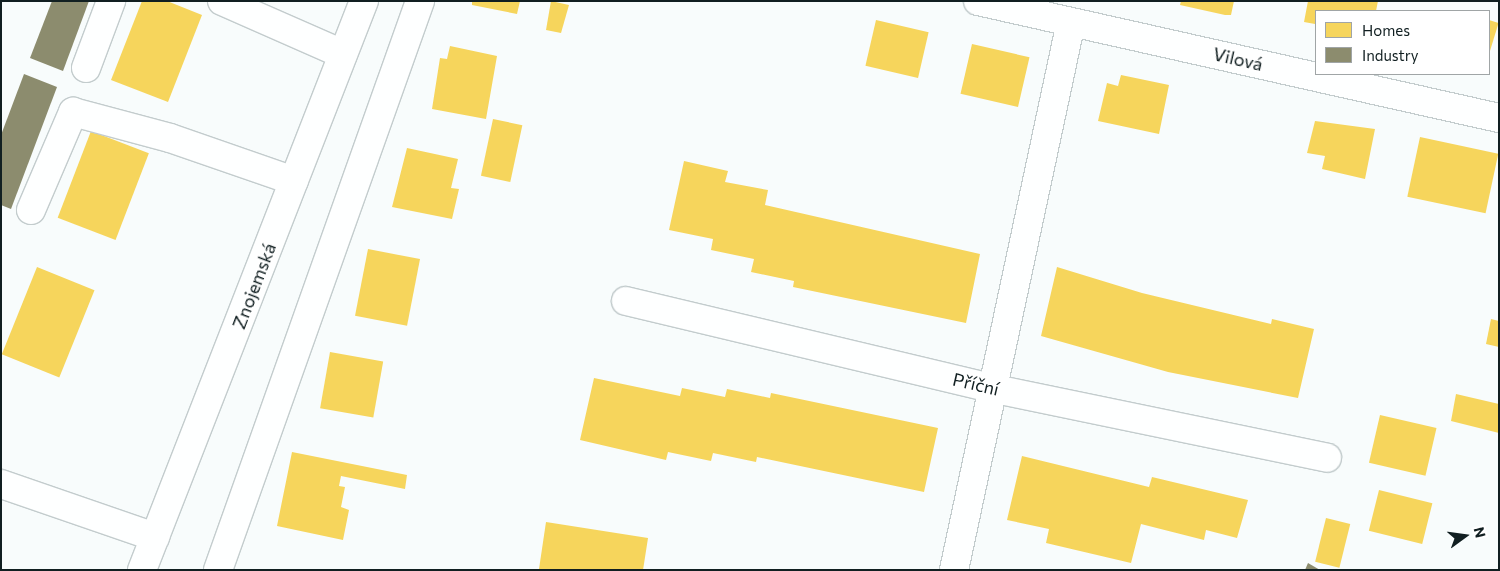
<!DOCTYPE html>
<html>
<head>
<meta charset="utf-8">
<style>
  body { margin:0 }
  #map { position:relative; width:1500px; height:571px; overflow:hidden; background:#f8fcfc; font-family:Commissioner,sans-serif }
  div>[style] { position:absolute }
  .homes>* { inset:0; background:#f6d55c; transform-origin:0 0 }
  .industry>* { inset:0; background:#8c8c6e }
  .roads { filter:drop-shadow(1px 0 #c3cccd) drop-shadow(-1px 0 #c3cccd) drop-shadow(0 1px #c3cccd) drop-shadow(0 -1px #c3cccd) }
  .minor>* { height:28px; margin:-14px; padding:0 14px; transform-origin:14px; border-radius:14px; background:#feffff }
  span { translate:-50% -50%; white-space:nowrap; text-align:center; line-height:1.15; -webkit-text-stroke:5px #fff; paint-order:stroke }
  .street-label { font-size:18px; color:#111f21 }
  .frame { position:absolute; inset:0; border:2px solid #111f21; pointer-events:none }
  .legend { position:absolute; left:1315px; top:10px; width:175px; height:65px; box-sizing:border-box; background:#fff; border:1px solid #a0a5a6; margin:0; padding:6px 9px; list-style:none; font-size:15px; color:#111f21 }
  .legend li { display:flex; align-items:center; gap:10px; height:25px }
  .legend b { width:25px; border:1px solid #a0a5a6 }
  .north { position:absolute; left:1440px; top:511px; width:50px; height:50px; -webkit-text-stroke:4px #fff; paint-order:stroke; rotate:76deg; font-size:14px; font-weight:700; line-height:20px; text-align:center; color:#111f21 }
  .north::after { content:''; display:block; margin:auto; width:18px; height:22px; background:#111f21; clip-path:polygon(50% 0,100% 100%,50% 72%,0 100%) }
</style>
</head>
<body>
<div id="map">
  <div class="homes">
    <div style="clip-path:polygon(142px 1px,167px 1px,202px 15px,168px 102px,111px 80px)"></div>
    <div style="clip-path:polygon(472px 1px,520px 1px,517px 14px,472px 5px)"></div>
    <div style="clip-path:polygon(551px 1px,569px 5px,561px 33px,546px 30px)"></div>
    <div style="clip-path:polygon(1181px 1px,1234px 1px,1231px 15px,1225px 15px,1180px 5px)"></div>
    <div style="clip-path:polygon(1308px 1px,1378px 1px,1376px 11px,1316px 11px,1316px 36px,1315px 24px,1304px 22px)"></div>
    <div style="left:876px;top:20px;width:54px;height:47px;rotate:13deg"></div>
    <div style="left:1489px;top:20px;width:10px;height:54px;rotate:17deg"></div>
    <div style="left:972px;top:44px;width:59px;height:51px;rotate:13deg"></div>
    <div style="clip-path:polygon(450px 46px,497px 56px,486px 119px,432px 109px,440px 58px,447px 59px)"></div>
    <div style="clip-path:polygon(1121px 75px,1169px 85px,1159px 134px,1098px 121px,1107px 83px,1118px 86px)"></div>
    <div style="left:493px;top:119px;width:30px;height:58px;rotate:12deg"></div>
    <div style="clip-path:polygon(1315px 121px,1375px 129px,1365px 179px,1322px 169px,1325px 156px,1307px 153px)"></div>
    <div style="left:91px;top:131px;width:62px;height:93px;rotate:21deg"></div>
    <div style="left:1420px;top:137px;width:80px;height:61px;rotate:12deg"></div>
    <div style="clip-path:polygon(407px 148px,458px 159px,451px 188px,459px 189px,452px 219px,392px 207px)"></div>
    <div style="clip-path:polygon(684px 161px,728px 171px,725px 182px,768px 190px,765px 205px,980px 254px,966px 323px,793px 287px,794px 281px,751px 272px,754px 259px,711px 250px,713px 239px,669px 230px)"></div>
    <div style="left:368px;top:249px;width:53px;height:68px;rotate:11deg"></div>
    <div style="left:37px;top:267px;width:62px;height:94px;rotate:22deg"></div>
    <div style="clip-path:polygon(1057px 267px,1142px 293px,1271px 324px,1272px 319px,1314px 329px,1298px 398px,1168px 372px,1041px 336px)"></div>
    <div style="clip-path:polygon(1491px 319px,1499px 321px,1499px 347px,1486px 344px)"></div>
    <div style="left:330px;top:352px;width:54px;height:57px;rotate:10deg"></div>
    <div style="clip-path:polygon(594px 378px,680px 396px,682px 388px,725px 397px,727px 389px,770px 398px,771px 393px,938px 428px,924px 492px,757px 457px,756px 462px,713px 453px,711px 461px,668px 452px,666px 460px,580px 440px)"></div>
    <div style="clip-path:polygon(1456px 394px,1499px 404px,1499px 433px,1451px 421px)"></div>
    <div style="left:1380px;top:415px;width:58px;height:49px;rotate:13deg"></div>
    <div style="clip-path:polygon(292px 452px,407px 475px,405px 489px,341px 476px,339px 486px,345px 487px,341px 507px,349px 510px,343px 540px,277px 526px)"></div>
    <div style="clip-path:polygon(1022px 456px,1149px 487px,1152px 477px,1248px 500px,1237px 538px,1206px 530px,1204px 540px,1141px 524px,1131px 563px,1046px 543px,1049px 529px,1007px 520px)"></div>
    <div style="left:1379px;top:490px;width:55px;height:42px;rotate:14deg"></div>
    <div style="left:1326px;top:518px;width:25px;height:45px;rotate:14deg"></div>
    <div style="clip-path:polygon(546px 522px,648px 538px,643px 570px,539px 569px)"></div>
  </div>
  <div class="industry">
    <div style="clip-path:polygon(52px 1px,89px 1px,63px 71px,30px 58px)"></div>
    <div style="clip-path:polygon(24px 74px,57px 87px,11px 209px,1px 205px,1px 135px)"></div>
    <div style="clip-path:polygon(1308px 563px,1320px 570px,1305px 570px)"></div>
  </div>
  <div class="roads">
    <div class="minor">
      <div style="left:222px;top:1px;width:132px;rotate:23.7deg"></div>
      <div style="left:978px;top:1px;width:534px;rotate:12.66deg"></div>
      <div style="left:86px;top:68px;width:72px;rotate:-69.5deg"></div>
      <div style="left:31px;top:210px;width:107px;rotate:-66.8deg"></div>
      <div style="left:73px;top:112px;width:100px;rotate:15deg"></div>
      <div style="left:170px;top:138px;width:131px;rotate:19.1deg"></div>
      <div style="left:626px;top:301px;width:379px;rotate:13.4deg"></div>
      <div style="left:995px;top:389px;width:339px;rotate:11.7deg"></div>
      <div style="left:1px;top:484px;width:163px;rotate:19deg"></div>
      <div style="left:142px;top:570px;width:611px;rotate:-68.69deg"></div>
      <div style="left:218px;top:570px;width:604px;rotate:-70.45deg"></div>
      <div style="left:954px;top:570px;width:560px;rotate:-77.95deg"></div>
    </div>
  </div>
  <div class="street-label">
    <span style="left:1238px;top:59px;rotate:13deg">Vilová</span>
    <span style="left:254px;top:286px;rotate:-69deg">Znojemská</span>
    <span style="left:976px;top:384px;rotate:13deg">Příční</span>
  </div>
  <div class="frame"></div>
  <ul class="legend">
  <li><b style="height:14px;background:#f6d55c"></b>Homes</li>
  <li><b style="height:14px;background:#8c8c6e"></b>Industry</li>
  </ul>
  <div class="north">N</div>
</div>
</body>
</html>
